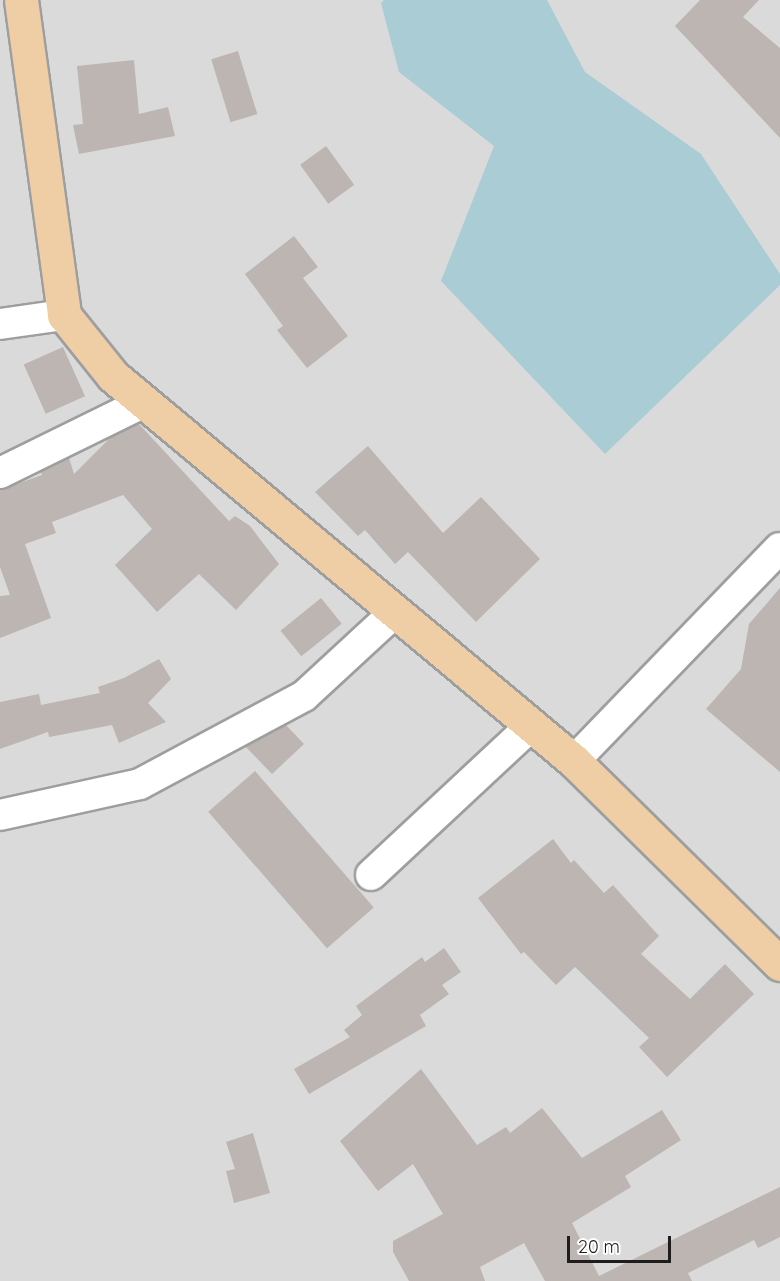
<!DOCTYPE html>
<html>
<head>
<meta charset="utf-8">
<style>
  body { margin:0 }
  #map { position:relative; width:780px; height:1281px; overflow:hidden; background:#ede9e4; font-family:Quicksand,sans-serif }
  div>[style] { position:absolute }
  .residential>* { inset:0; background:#dbdada; transform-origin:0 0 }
  .water>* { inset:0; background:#a9ccd5 }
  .building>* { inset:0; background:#bcb5b1; transform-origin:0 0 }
  .roads { filter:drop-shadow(2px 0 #9e9e9e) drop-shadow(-2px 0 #9e9e9e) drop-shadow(0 2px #9e9e9e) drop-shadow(0 -2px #9e9e9e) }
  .minor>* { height:30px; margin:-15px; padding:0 15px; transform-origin:15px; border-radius:15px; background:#fff }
  .primary>* { height:33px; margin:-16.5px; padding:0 16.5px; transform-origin:16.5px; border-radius:16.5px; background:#f0cea5 }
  span { translate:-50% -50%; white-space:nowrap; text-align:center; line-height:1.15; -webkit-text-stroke:5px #fff; paint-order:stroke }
  .scale { position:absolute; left:567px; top:1236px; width:104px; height:27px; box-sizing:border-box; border:3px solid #1d1d1d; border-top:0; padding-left:8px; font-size:18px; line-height:21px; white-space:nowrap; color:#1d1d1d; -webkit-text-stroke:4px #fff; paint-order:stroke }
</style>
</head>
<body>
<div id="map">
  <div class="residential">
    <div style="left:0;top:0;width:780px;height:1281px"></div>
  </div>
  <div class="water">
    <div style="clip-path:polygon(384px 0,547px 0,585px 72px,701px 154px,780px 274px,780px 285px,605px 454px,441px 281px,494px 146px,399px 72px,381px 3px)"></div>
  </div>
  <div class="building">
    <div style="clip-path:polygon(700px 0,759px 0,743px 17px,780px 48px,780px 138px,675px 26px)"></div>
    <div style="left:238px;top:51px;width:66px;height:28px;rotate:73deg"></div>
    <div style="clip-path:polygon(134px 60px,139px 114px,168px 107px,175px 136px,79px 154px,73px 125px,83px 124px,77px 66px)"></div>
    <div style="left:326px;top:146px;width:48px;height:32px;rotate:54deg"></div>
    <div style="clip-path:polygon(294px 236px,318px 267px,303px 278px,348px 336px,307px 368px,277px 330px,283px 326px,245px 274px)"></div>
    <div style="left:63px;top:347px;width:54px;height:43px;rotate:66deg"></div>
    <div style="clip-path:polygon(139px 424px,229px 521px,235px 516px,250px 526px,279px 564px,236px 610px,199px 574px,157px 612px,115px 565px,152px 529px,123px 495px,52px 522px,56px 533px,25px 544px,51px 618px,0 638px,0 596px,10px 595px,0 567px,0 490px,42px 475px,41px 472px,69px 458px,74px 474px,110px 438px)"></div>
    <div style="clip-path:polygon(368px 446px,443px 533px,481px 497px,540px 559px,476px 622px,408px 552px,395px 564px,365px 530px,358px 536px,315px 492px)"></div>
    <div style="clip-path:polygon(780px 588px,780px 772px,706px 709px,741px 669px,749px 624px)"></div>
    <div style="left:321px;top:598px;width:33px;height:52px;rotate:51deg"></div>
    <div style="clip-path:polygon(159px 659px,171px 679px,148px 703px,166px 722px,119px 743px,112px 725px,49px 737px,48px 732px,0 749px,0 702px,39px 694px,41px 705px,100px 693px,98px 687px,124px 678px)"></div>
    <div style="clip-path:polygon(286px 725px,304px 744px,272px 774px,246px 747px)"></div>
    <div style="left:255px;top:771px;width:181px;height:62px;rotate:49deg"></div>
    <div style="clip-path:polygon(553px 839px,571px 863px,574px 860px,604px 893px,613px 885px,659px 936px,641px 954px,690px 999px,725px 964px,754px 994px,667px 1077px,639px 1047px,649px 1038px,575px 967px,556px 985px,524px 952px,521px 954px,478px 898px)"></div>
    <div style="clip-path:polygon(444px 948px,461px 972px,442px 985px,449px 994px,420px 1015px,426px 1026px,309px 1094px,294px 1069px,350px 1037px,344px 1030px,362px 1015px,356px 1006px,422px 957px,425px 962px)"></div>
    <div style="clip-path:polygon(421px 1069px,477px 1145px,506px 1127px,510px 1133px,542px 1108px,582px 1158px,662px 1110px,681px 1140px,625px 1176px,631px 1187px,572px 1223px,599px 1276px,780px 1187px,780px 1237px,758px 1248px,754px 1240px,688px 1273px,692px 1281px,545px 1281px,524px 1243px,480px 1267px,485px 1281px,409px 1281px,393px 1252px,393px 1241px,443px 1214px,413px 1164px,378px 1191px,340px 1141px)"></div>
    <div style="clip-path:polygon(253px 1133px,270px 1193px,234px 1203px,226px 1171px,235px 1169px,226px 1142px)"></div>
  </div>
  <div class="roads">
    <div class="minor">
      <div style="left:0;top:324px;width:65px;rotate:-8deg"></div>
      <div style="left:0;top:473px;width:161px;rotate:-26.2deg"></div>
      <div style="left:574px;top:761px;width:296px;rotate:-46deg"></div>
      <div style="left:0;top:815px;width:143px;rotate:-12.5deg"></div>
      <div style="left:140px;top:784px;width:186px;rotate:-28.2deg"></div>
      <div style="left:304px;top:696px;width:124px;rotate:-42.7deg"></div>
      <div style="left:371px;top:875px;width:219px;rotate:-43deg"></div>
    </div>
    <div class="primary">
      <div style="left:21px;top:0;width:318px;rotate:82.2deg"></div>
      <div style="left:64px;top:315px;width:78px;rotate:51.2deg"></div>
      <div style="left:113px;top:376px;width:601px;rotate:39.87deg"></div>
      <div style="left:574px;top:761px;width:289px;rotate:44.6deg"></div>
    </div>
  </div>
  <div class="scale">20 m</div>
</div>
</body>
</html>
